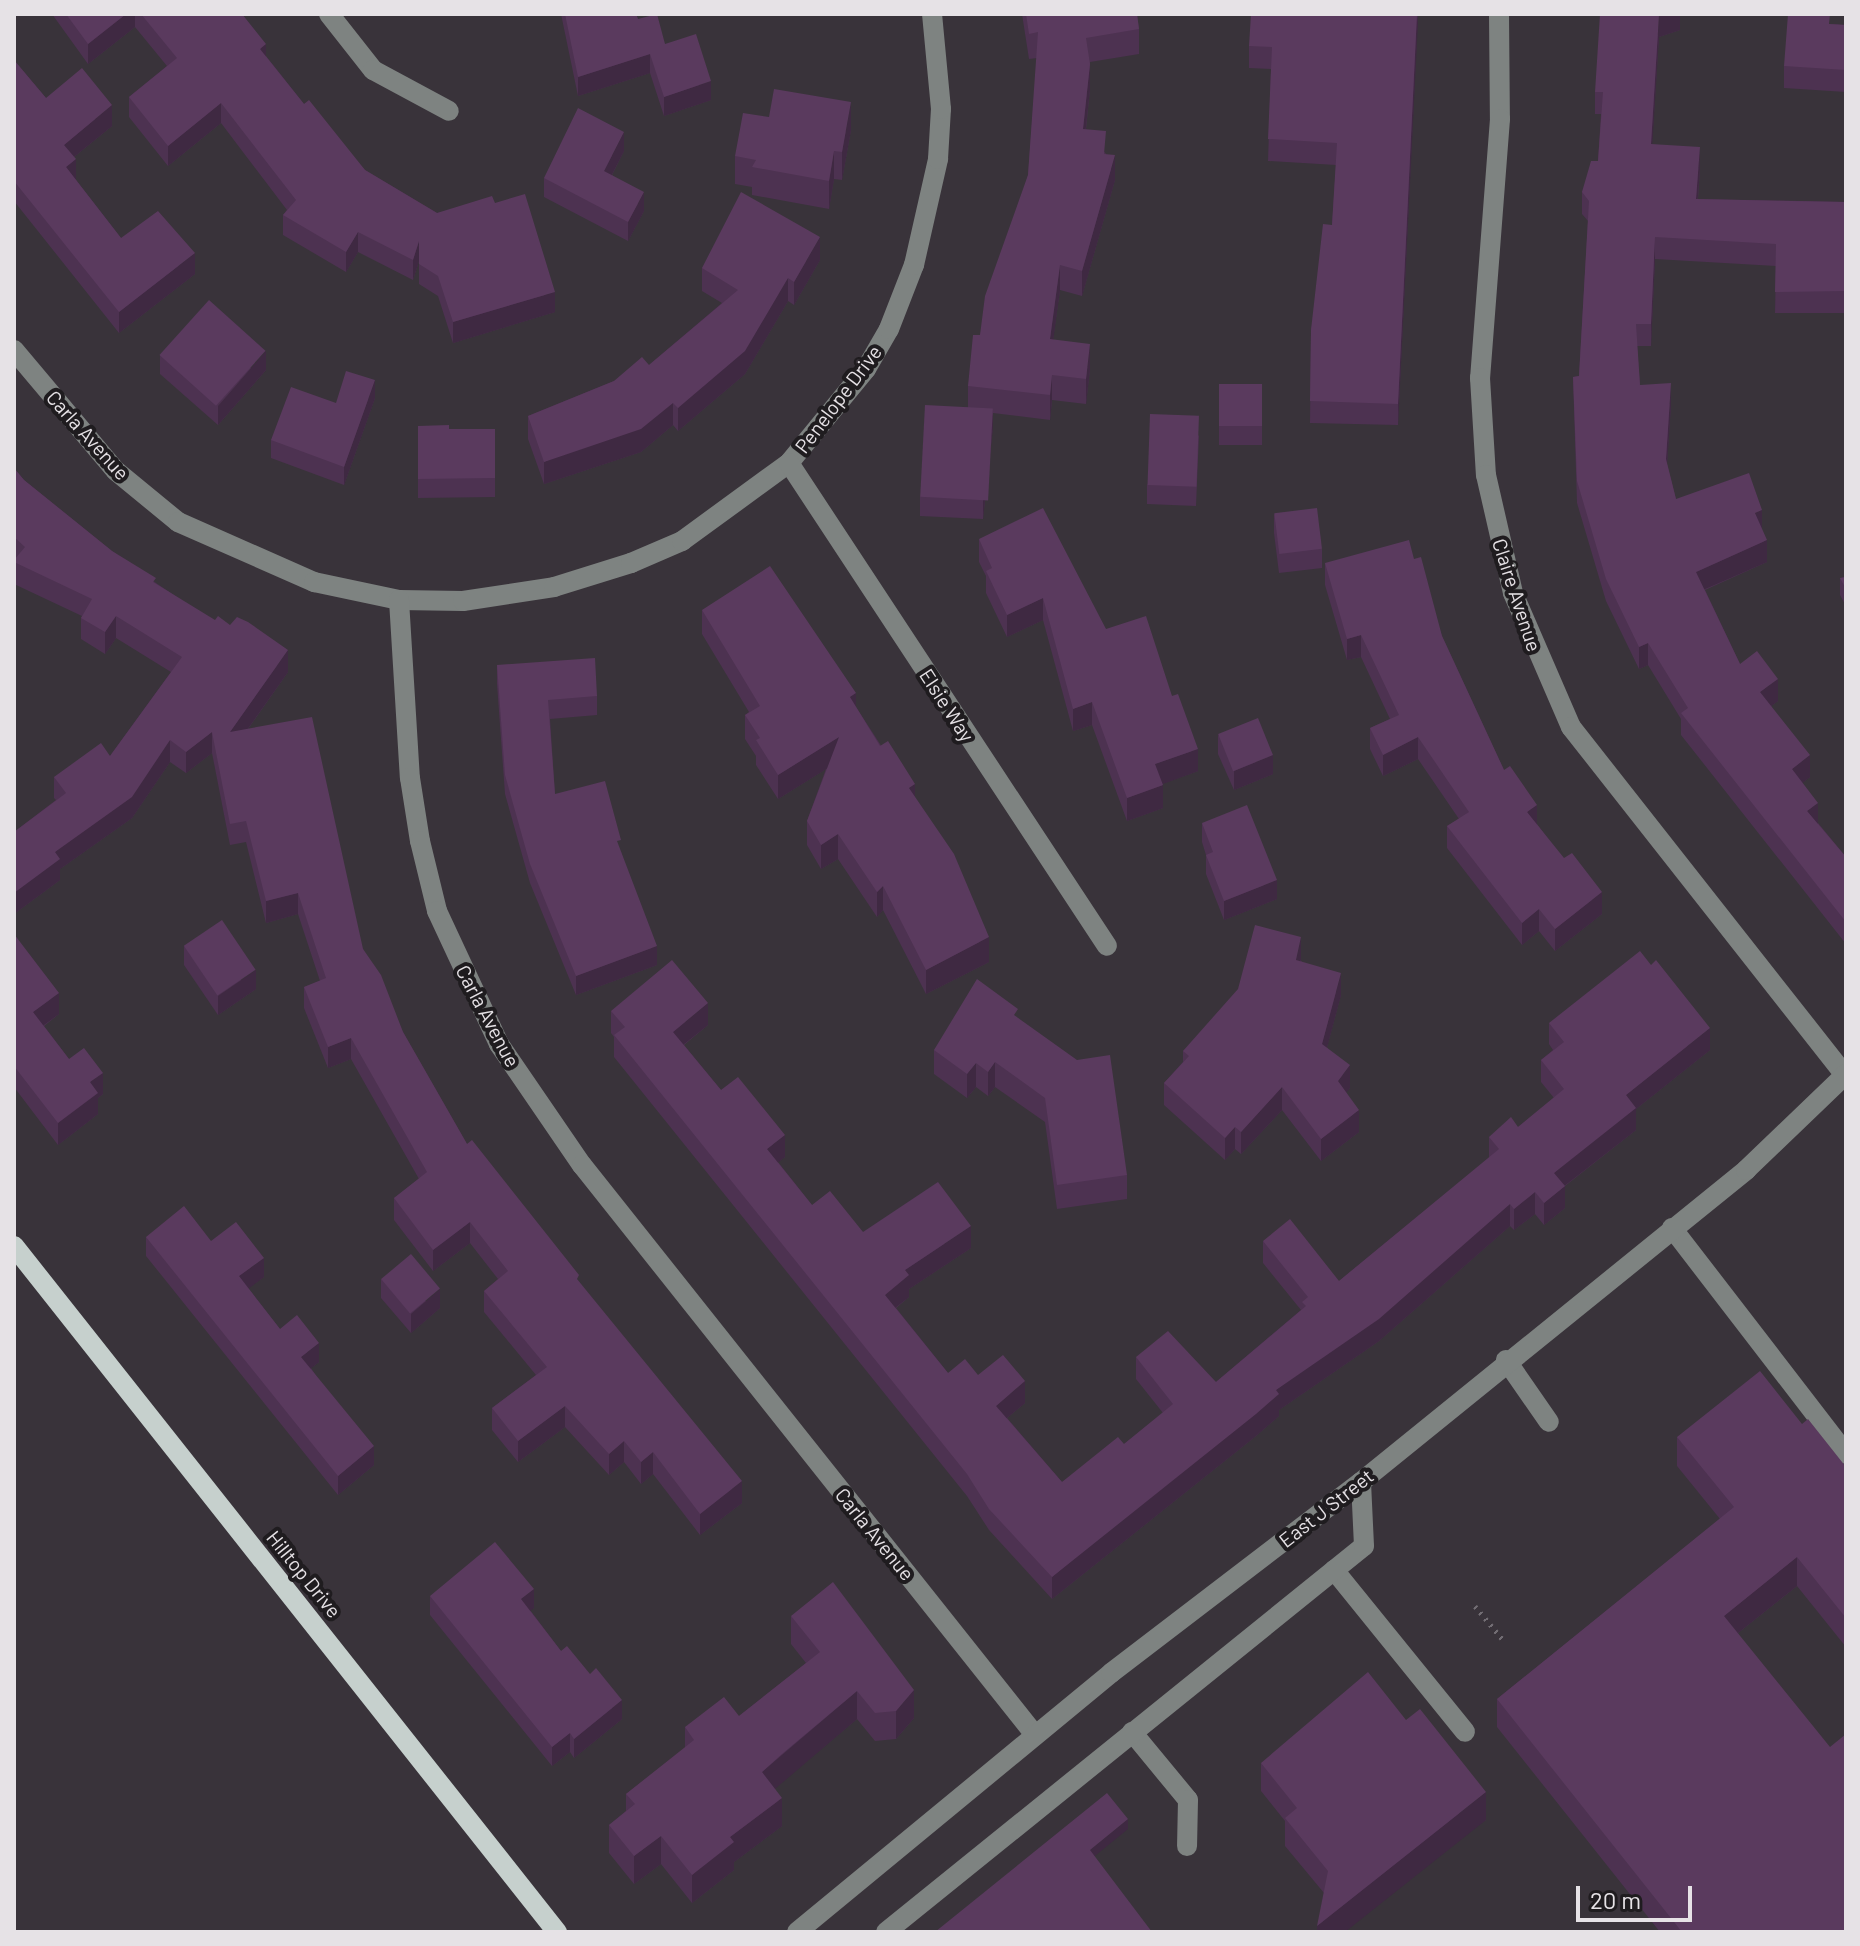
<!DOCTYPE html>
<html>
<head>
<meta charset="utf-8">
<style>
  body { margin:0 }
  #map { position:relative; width:1860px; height:1946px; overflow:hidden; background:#39333a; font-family:Barlow,sans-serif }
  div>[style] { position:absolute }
  .path>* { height:5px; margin-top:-2.5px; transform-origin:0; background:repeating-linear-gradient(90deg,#726d73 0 2px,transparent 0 8px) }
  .minor>* { height:20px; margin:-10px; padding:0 10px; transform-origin:10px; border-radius:10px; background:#7e8381 }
  .major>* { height:20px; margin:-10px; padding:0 10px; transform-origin:10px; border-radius:10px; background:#c6d0cd }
  .wall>* { inset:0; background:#4d3251; transform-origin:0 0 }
  .shaded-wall>* { inset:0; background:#3f2942 }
  .building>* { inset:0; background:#5a3a5e; transform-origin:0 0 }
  span { translate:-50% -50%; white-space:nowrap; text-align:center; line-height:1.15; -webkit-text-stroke:8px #1f1c1f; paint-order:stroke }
  .street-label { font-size:20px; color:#e6e2e6 }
  .frame { position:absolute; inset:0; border:16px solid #e6e2e6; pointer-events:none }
  .scale { position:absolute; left:1576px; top:1886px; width:116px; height:36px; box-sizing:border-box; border:4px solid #e6e2e6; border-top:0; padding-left:10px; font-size:24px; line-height:28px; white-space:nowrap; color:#e6e2e6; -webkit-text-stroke:6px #1f1c1f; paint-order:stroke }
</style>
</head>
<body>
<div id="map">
  <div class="path">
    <div style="left:1475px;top:1606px;width:45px;rotate:50.4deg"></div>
  </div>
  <div class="minor">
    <div style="left:329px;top:14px;width:71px;rotate:51.8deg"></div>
    <div style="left:373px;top:70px;width:86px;rotate:28.3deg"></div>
    <div style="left:1499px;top:14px;width:105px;rotate:89.5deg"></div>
    <div style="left:1500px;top:119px;width:260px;rotate:94.4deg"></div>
    <div style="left:1480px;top:378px;width:97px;rotate:86.5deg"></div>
    <div style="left:1486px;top:475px;width:121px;rotate:77.1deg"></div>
    <div style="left:1513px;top:593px;width:146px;rotate:66.6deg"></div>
    <div style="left:1571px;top:727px;width:443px;rotate:51.8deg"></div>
    <div style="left:14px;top:350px;width:158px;rotate:49.9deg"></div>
    <div style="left:116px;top:471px;width:80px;rotate:39.4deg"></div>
    <div style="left:178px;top:522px;width:149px;rotate:23.8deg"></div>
    <div style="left:314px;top:582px;width:87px;rotate:12deg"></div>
    <div style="left:399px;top:600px;width:64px;rotate:0.9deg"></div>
    <div style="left:463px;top:601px;width:92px;rotate:-8.7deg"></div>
    <div style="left:554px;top:587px;width:81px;rotate:-17.3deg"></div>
    <div style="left:631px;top:563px;width:56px;rotate:-23.3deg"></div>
    <div style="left:682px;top:541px;width:132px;rotate:-36.1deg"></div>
    <div style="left:789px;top:463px;width:122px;rotate:-50.7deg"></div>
    <div style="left:866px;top:369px;width:46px;rotate:-60.1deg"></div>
    <div style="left:889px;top:329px;width:69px;rotate:-68.7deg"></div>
    <div style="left:914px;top:265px;width:109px;rotate:-77.2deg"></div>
    <div style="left:938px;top:159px;width:50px;rotate:-86.6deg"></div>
    <div style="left:941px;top:109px;width:95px;rotate:-95.4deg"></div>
    <div style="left:789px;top:463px;width:578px;rotate:56.64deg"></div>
    <div style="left:399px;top:600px;width:178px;rotate:86.5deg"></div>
    <div style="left:410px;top:778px;width:64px;rotate:81deg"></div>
    <div style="left:420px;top:841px;width:72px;rotate:76.3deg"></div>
    <div style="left:437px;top:911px;width:147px;rotate:65deg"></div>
    <div style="left:499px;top:1044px;width:147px;rotate:55.6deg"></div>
    <div style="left:582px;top:1165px;width:728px;rotate:51.52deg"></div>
    <div style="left:1672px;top:1228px;width:285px;rotate:52.4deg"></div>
    <div style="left:1506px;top:1360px;width:75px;rotate:55.3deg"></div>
    <div style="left:1334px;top:1570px;width:208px;rotate:51deg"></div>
    <div style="left:1132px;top:1732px;width:88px;rotate:50.5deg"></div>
    <div style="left:1188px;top:1800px;width:46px;rotate:91.2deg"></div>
    <div style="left:797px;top:1932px;width:407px;rotate:-39.5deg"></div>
    <div style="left:1111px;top:1673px;width:315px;rotate:-37.4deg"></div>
    <div style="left:1361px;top:1482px;width:496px;rotate:-39deg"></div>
    <div style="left:1746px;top:1170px;width:139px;rotate:-43.8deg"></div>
    <div style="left:886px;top:1932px;width:614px;rotate:-38.92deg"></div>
    <div style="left:1364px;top:1546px;width:64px;rotate:-92.7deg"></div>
  </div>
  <div class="major">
    <div style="left:14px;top:1246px;width:875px;rotate:51.64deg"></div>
  </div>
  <div class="wall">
    <div style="clip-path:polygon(52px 14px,242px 14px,266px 56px,304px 104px,365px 170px,437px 213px,495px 203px,555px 312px,453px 343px,438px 296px,419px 284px,419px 261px,413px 280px,358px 252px,346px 272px,283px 235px,283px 215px,287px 210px,221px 123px,168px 166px,129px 117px,129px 97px,167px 66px,135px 27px,88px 64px)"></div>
    <div style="clip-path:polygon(561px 14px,636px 14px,638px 19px,665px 44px,711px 100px,664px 116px,650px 73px,578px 96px)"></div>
    <div style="clip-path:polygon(1022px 14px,1137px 14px,1139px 29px,1139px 54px,1090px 62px,1090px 89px,1086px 129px,1106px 154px,1115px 180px,1082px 296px,1060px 290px,1053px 340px,1090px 369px,1086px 404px,1052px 400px,1050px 420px,993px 413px,993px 427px,983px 519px,920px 516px,920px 497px,968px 407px,968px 386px,980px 335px,1028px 175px,1037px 58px,1029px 59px)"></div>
    <div style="clip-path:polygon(1418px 14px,1398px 425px,1310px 423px,1311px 330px,1332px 225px,1336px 165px,1268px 161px,1271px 69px,1249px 68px,1249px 46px)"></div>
    <div style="clip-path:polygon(1680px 14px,1680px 30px,1659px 37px,1652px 144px,1700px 169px,1698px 199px,1846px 202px,1846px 313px,1775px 313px,1776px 266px,1655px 259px,1651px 346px,1637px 346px,1640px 385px,1671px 405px,1667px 464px,1676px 499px,1762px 531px,1767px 562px,1705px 590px,1740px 664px,1778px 701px,1771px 706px,1810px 777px,1802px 783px,1818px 823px,1846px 857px,1846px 944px,1681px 735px,1681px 719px,1648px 665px,1639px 669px,1606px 601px,1577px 503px,1573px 377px,1579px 376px,1588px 221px,1582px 214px,1582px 192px,1598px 161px,1601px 114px,1595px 114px,1595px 92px)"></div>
    <div style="clip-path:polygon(1830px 24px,1846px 25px,1846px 92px,1784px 88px,1784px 66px)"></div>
    <div style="clip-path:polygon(14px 60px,46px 98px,112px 126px,74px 157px,76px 180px,121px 238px,195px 274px,119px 333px,14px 201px)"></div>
    <div style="clip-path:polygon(851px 130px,842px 180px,834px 179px,829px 209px,752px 195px,752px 187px,735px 184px,735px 156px)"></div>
    <div style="clip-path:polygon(624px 151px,612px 175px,644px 211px,628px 241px,544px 197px,544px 178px)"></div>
    <div style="clip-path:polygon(820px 260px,794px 305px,788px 301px,745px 374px,678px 431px,673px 425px,641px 452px,544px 484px,528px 439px,528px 416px,614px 381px,649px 365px,722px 303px,702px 291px,702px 268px)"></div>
    <div style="clip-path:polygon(160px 355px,266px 370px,218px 425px,160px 374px)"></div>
    <div style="left:1219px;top:384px;width:43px;height:61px"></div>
    <div style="clip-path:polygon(375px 398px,344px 485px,271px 458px,271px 440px,336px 403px)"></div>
    <div style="clip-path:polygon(418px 426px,449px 429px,495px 429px,495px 497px,418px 498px)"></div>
    <div style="clip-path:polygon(1199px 435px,1196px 506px,1147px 504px,1147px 485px)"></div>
    <div style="clip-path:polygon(14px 468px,24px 480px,112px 551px,156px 583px,288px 672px,248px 729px,363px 949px,403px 1032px,467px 1144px,579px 1282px,742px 1503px,700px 1535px,653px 1474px,641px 1484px,624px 1462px,609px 1475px,565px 1427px,518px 1462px,492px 1430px,492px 1408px,536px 1375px,484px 1312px,484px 1291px,498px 1279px,470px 1243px,433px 1271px,394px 1220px,394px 1198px,419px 1179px,351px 1059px,328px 1068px,304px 1008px,304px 987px,320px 981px,298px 914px,266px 923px,246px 842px,230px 845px,212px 753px,186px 773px,170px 762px,132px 818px,60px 869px,60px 880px,14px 914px,14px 832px,56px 800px,54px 798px,54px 777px,110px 756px,171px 672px,116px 638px,105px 654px,81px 639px,81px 618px,82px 616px,14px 584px)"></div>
    <div style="clip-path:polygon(1274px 514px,1322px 549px,1322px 568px,1279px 573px,1274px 533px)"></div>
    <div style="clip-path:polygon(979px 539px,1106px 629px,1172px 696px,1198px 771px,1162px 784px,1163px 808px,1127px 821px,1092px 725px,1073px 731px,1043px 620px,1007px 637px,986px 593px,986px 576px,979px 562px)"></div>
    <div style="clip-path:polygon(1414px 559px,1442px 636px,1504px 770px,1537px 824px,1602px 914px,1555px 951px,1539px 931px,1522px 945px,1447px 848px,1447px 826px,1459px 819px,1418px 759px,1383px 776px,1370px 749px,1370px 728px,1390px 719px,1361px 657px,1347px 660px,1325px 585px,1325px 563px)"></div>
    <div style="clip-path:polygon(1846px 577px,1846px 606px,1840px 595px,1840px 578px)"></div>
    <div style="clip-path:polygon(702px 610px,856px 707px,915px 798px,989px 962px,926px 994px,883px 910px,877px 917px,838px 859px,821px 869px,807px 845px,807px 821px,826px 769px,778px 799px,756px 765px,756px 756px,745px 739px,745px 715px,749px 712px,702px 634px)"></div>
    <div style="clip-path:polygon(497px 665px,597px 696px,597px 715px,550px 719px,555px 794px,621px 852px,657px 965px,576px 995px,530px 883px,505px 794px,497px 684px)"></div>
    <div style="clip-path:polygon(1218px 735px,1273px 774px,1234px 790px,1218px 754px)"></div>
    <div style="clip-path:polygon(1202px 823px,1277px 899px,1224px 920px,1206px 874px,1206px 855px,1202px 842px)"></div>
    <div style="clip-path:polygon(14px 934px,59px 1014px,44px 1026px,69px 1059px,103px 1094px,98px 1098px,98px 1114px,58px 1145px,14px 1087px)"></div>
    <div style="clip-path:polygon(184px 946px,256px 989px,218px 1015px,184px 965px)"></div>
    <div style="clip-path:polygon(1301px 959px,1301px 961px,1341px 995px,1327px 1047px,1350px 1088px,1346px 1092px,1359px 1132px,1321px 1161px,1282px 1110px,1241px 1154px,1235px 1149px,1225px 1160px,1164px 1105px,1164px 1083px,1183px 1062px,1183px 1051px)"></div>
    <div style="clip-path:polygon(611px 1011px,708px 1025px,684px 1045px,721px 1090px,785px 1157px,778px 1162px,812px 1205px,863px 1232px,971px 1248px,909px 1289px,909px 1297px,896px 1308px,948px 1373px,978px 1375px,1025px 1403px,1007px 1418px,1062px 1482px,1124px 1444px,1163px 1413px,1136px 1379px,1136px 1357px,1216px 1382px,1301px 1310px,1263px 1263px,1263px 1241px,1339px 1281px,1489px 1158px,1489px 1137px,1518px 1127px,1554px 1098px,1541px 1082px,1541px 1060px,1553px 1050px,1549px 1044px,1549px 1023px,1710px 1050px,1636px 1109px,1636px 1130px,1565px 1186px,1565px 1208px,1544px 1225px,1535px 1214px,1514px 1230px,1510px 1226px,1379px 1341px,1279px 1410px,1279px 1416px,1256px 1436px,1052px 1599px,989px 1530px,967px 1496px,614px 1057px,614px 1037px,611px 1033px)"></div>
    <div style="clip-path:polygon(1018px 1018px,1127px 1175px,1127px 1199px,1057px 1209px,1045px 1122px,995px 1087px,988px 1096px,976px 1087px,967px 1098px,934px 1074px,934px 1050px)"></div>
    <div style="clip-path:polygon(146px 1237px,211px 1241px,264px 1277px,248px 1288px,280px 1329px,319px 1362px,311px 1368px,374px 1465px,338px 1495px,146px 1256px)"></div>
    <div style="clip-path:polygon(381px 1279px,440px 1308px,411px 1333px,381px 1298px)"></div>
    <div style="clip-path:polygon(1802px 1424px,1846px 1467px,1846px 1647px,1797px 1586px,1738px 1633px,1846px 1932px,1660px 1932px,1497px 1727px,1497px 1699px,1720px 1519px,1677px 1466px,1677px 1437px)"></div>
    <div style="clip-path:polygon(430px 1596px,534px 1608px,530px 1610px,561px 1651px,622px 1719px,574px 1758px,570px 1752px,552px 1766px,430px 1615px)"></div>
    <div style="clip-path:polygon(791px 1616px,914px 1718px,896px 1739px,875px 1741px,857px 1719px,775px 1788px,782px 1826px,734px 1862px,734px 1870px,692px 1903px,661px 1864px,634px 1884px,609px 1853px,609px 1825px,626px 1811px,626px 1794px,685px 1748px,685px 1727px,739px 1716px,806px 1663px,791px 1644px)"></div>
    <div style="clip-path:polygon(1261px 1763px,1486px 1820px,1317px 1932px,1324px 1893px,1285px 1846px,1285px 1821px,1261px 1791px)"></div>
  </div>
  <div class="shaded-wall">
    <div style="clip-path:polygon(126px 14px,135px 14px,135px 27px,88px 64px,88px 44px)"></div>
    <div style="clip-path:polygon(1417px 14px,1418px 23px,1398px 425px,1398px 404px)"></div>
    <div style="clip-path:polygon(1661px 14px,1680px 14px,1680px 30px,1659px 37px,1651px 166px,1651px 144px,1659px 15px)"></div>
    <div style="clip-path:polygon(266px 44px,266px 64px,260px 49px)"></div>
    <div style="clip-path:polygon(650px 54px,650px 73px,578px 96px,578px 77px)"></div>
    <div style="clip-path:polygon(1090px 64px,1090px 89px,1083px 154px,1083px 129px)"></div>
    <div style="clip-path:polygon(711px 81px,711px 100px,664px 116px,664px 97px)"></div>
    <div style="clip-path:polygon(851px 102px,851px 130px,842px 180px,842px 152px)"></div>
    <div style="clip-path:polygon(221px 103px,221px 123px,168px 166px,168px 146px)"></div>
    <div style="clip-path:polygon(112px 105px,112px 126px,64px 165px,64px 145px)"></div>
    <div style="clip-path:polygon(624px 132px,624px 151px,604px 190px,604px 171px)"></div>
    <div style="clip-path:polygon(1700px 147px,1700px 169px,1696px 221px,1696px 199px)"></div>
    <div style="clip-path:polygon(834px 151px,834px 179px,829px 209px,829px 181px)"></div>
    <div style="clip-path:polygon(1115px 155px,1115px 180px,1082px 296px,1082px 271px)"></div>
    <div style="clip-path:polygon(76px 159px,76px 180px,66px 167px)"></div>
    <div style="clip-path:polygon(644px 192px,644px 211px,628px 241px,628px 222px)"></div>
    <div style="clip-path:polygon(358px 232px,358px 252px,346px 272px,346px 252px)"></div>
    <div style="clip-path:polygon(820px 237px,820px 260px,794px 305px,794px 282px)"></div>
    <div style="clip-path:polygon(1655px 237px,1655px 259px,1651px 346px,1651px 324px)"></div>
    <div style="clip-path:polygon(419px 241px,419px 261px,413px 280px,413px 260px)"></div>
    <div style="clip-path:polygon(195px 253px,195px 274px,119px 333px,119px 312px)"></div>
    <div style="clip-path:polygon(1060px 265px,1060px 290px,1050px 364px,1050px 339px)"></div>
    <div style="clip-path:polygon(788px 278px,788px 301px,745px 374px,678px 431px,678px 408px)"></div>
    <div style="clip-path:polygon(555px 292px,555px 312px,453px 343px,453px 322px)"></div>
    <div style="clip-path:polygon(1090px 344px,1090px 369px,1086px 404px,1086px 379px)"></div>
    <div style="clip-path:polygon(266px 351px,266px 370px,218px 425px,218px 406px)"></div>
    <div style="clip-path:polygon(1052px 375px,1052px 400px,1050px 420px,1050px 395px)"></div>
    <div style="clip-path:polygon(375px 380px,375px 398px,344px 485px,344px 467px)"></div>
    <div style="clip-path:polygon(1671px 383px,1671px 405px,1666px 481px,1666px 459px)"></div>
    <div style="clip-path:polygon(673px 403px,673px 425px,641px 452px,544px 484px,544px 462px)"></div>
    <div style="clip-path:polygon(993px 408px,993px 427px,983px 519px,983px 500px)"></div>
    <div style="clip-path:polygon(1762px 510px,1762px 532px,1755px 513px)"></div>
    <div style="clip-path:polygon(1767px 540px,1767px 562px,1696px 593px,1696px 572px)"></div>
    <div style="clip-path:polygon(1043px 598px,1043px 620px,1007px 637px,1007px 615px)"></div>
    <div style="clip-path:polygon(116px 616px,116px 638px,105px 654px,105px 632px)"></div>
    <div style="clip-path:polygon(1361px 635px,1361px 657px,1347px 660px,1347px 639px)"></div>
    <div style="clip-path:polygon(1648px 643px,1648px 665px,1639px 669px,1639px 647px)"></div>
    <div style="clip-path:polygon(288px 650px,288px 672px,230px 754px,230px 732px)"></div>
    <div style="clip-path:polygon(1778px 679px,1778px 701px,1760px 714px,1760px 692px)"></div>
    <div style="clip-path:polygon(856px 693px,856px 717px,850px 697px)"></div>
    <div style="clip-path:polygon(1092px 702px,1092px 725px,1073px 731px,1073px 709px)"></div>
    <div style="clip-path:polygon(212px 732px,212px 753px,186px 773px,186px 752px)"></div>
    <div style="clip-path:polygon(839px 737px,839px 761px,778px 799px,778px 775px)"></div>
    <div style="clip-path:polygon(1418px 737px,1418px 759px,1383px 776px,1383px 755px)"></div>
    <div style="clip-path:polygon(170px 740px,170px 762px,132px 818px,60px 869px,60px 880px,14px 914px,14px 893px,55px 852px)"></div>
    <div style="clip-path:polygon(1198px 749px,1198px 771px,1155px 787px,1155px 764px)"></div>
    <div style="clip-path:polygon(1273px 755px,1273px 774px,1234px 790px,1234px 771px)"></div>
    <div style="clip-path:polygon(1810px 755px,1810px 777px,1792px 791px,1792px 769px)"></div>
    <div style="clip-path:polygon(915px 784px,915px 808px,909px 788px)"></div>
    <div style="clip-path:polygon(1163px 785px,1163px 808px,1127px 821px,1127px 798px)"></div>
    <div style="clip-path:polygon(1818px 803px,1818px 825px,1807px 811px)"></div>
    <div style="clip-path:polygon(1537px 805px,1537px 827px,1527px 812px)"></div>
    <div style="clip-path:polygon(838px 834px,838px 859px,821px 869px,821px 845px)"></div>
    <div style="clip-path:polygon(1277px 880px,1277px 899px,1224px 920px,1224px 901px)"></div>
    <div style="clip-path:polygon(883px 886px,883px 910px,877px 917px,877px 892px)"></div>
    <div style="clip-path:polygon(1602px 892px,1602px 914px,1555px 951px,1555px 929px)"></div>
    <div style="clip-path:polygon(298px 893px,298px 914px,266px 923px,266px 901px)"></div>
    <div style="clip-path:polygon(1539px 909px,1539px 931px,1522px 945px,1522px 923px)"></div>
    <div style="clip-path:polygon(989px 937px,989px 962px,926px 994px,926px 970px)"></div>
    <div style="clip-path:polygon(1301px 937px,1301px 959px,1296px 982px,1296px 960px)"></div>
    <div style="clip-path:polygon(657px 946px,657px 965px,576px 995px,576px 976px)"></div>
    <div style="clip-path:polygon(256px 970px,256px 989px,218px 1015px,218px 996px)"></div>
    <div style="clip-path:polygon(1341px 973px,1341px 995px,1322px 1066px,1322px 1044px)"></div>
    <div style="clip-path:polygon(59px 993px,59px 1014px,33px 1033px,33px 1012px)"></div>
    <div style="clip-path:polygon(708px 1003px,708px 1025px,673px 1053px,673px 1032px)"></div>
    <div style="clip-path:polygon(1710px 1028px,1710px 1050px,1636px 1109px,1636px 1130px,1554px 1194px,1554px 1173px,1626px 1095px)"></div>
    <div style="clip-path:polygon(351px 1038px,351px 1059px,328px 1068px,328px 1047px)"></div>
    <div style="clip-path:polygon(995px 1062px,995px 1087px,988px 1096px,988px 1072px)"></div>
    <div style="clip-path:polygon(976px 1063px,976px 1087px,967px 1098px,967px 1074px)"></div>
    <div style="clip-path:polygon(1350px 1065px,1350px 1088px,1338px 1103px,1338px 1081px)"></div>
    <div style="clip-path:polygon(103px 1073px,103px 1094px,98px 1098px,98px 1114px,58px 1145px,58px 1123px,90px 1082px)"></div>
    <div style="clip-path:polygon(1282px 1087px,1282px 1110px,1241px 1154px,1241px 1132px)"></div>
    <div style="clip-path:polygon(1359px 1110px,1359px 1132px,1321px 1161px,1321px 1139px)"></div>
    <div style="clip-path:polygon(1235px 1127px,1235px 1149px,1225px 1160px,1225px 1138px)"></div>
    <div style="clip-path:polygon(785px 1135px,785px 1157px,767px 1171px,767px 1149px)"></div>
    <div style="clip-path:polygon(1565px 1186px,1565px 1208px,1544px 1225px,1544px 1203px)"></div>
    <div style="clip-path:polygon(1535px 1192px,1535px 1214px,1514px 1230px,1514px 1209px)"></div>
    <div style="clip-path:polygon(1510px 1204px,1510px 1226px,1379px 1341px,1279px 1410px,1279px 1416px,1256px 1436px,1052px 1599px,1052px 1577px,1276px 1390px)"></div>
    <div style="clip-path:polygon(470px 1222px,470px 1243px,433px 1271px,433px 1250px)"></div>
    <div style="clip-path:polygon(971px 1226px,971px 1248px,909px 1289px,909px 1297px,885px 1316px,885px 1295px,905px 1270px)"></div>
    <div style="clip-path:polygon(264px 1258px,264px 1277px,239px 1296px,239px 1276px)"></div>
    <div style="clip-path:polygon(440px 1289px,440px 1308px,411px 1333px,411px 1314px)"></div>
    <div style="clip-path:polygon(319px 1343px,319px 1362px,301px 1376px,301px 1357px)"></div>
    <div style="clip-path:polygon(1025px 1381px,1025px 1403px,996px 1427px,996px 1406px)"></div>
    <div style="clip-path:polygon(565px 1406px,565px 1427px,518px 1462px,518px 1441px)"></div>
    <div style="clip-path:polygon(624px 1441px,624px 1462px,609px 1475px,609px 1454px)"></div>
    <div style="clip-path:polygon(374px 1446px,374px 1465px,338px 1495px,338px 1476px)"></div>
    <div style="clip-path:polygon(653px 1452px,653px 1474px,641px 1484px,641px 1462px)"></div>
    <div style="clip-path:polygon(742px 1481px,742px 1503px,700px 1535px,700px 1514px)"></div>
    <div style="clip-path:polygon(1797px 1557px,1797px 1586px,1724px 1644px,1724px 1616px)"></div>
    <div style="clip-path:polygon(534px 1589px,534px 1608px,521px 1618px,521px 1599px)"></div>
    <div style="clip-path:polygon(914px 1690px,914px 1718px,896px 1739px,896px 1711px)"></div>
    <div style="clip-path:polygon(857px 1691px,857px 1719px,762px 1800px,762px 1772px)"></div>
    <div style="clip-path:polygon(622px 1700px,622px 1719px,574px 1758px,574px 1739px)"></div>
    <div style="clip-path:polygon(570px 1733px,570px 1752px,552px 1766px,552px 1747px)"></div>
    <div style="clip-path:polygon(1486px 1792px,1486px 1820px,1345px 1932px,1317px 1932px,1317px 1926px)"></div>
    <div style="clip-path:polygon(782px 1798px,782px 1826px,734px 1862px,734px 1870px,692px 1903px,692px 1875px,730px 1837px)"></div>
    <div style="clip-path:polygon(1128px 1819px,1128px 1829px,1090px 1860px,1090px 1850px)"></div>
    <div style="clip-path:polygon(661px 1836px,661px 1864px,634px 1884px,634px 1856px)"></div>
  </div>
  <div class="building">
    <div style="clip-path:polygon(66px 14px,126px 14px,88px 44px)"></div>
    <div style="clip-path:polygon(141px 14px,242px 14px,266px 44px,260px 49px,304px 104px,309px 100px,365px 170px,437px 213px,492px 196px,495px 203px,525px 194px,555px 292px,453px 322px,438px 276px,419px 264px,419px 241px,413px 260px,358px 232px,346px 252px,283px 215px,296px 200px,221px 103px,168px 146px,129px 97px,177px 58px)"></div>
    <div style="clip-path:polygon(565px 14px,636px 14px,638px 19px,657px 14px,665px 44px,696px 34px,711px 81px,664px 97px,650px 54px,578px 77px)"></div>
    <div style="clip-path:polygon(1026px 14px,1137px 14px,1139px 29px,1086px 38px,1090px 64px,1083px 129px,1106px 131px,1104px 154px,1115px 155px,1082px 271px,1060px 265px,1050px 339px,1090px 344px,1086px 379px,1052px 375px,1050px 395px,968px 386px,973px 335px,980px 335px,985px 296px,1028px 175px,1038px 32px,1029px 34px)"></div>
    <div style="clip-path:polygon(1251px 14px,1417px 14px,1398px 404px,1310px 401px,1311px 330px,1323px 224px,1332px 225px,1337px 143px,1268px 139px,1272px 47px,1249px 46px)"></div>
    <div style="clip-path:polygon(1600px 14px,1661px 14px,1659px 15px,1651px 144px,1700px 147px,1696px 199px,1846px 202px,1846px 291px,1775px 292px,1776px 244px,1655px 237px,1651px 324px,1636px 324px,1640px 385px,1671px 383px,1666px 459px,1676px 499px,1749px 473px,1762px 510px,1755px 513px,1767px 540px,1696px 572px,1740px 664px,1757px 651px,1778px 679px,1760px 692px,1810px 755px,1792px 769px,1818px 803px,1807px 811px,1846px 857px,1846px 922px,1681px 713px,1688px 708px,1648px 643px,1639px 647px,1606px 579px,1577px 481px,1573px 377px,1579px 376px,1589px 201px,1582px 192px,1591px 161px,1598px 161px,1603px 92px,1595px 92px)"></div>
    <div style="clip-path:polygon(1788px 14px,1830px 14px,1829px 24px,1846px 25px,1846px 70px,1784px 66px)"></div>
    <div style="clip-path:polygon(14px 60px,46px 98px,82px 68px,112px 105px,64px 145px,76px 159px,66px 167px,121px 238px,158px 211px,195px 253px,119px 312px,14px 181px)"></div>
    <div style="clip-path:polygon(774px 89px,851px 102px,842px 152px,834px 151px,829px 181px,752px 167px,756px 160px,735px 156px,743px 113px,769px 117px)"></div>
    <div style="clip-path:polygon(578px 108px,624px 132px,604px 171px,644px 192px,628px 222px,544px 178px)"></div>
    <div style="clip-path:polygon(741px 192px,820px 237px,794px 282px,788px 278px,745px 351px,678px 408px,673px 403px,641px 429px,544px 462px,528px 416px,614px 381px,642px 357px,649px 365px,738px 290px,702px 268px)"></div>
    <div style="left:209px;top:300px;width:76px;height:74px;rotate:42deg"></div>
    <div style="clip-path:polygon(346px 371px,375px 380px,344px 467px,271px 440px,291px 387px,336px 403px)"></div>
    <div style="left:1219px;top:384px;width:43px;height:42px"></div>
    <div style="left:925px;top:405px;width:68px;height:92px;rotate:3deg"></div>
    <div style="left:1150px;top:414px;width:49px;height:71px;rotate:2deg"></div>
    <div style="clip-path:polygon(449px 425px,449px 429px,495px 429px,495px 478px,418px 479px,418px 426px)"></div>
    <div style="clip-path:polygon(14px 468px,24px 480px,112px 551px,156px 578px,153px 582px,215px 620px,218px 616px,230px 625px,237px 617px,248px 622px,288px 650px,230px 732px,312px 717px,363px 949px,381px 975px,403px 1032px,467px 1144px,472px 1140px,579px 1275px,577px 1279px,742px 1481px,700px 1514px,653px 1452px,641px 1462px,624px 1441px,609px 1454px,565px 1406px,518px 1441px,492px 1408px,547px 1367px,484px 1291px,508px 1271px,470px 1222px,433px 1250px,394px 1198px,427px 1172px,351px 1038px,328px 1047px,304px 987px,326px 978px,298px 893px,266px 901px,246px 821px,230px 824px,212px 732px,186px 752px,170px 740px,132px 797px,55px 852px,60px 859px,14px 893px,14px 832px,66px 793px,54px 777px,101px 743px,110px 756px,182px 657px,116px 616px,105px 632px,81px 618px,92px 599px,14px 562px,14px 560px,25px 547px,14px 537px)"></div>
    <div style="clip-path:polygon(1043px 508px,1106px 629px,1146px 616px,1172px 696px,1178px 694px,1198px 749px,1155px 764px,1163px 785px,1127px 798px,1092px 702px,1073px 709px,1043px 598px,1007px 615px,986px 571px,992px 568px,979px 539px)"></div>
    <div style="left:1317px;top:508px;width:41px;height:43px;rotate:83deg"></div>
    <div style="clip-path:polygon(1409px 540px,1414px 559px,1421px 557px,1442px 636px,1504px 770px,1510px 766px,1537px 805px,1527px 812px,1564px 858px,1572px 853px,1602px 892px,1555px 929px,1539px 909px,1522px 923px,1447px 826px,1469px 812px,1418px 737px,1383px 755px,1370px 728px,1399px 715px,1361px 635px,1347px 639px,1325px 563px)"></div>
    <div style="clip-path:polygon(770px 566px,856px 693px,850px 697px,880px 746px,888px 741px,915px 784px,909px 788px,954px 854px,989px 937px,926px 970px,883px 886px,877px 892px,838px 834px,821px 845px,807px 821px,839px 737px,778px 775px,756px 740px,760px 738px,745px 715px,760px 706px,702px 610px)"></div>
    <div style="clip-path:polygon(1846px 577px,1846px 589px,1840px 578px)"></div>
    <div style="clip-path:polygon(595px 658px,597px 696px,548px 700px,555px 794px,605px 781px,621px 840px,617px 841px,657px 946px,576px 976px,530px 864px,505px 775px,497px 665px)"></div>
    <div style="left:1258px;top:718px;width:40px;height:43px;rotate:68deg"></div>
    <div style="clip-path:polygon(1247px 805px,1277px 880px,1224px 901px,1206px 855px,1213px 852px,1202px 823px)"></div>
    <div style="left:222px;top:920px;width:60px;height:46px;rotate:56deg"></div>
    <div style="clip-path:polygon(1255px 925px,1301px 937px,1296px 960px,1341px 973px,1322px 1044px,1350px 1065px,1338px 1081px,1359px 1110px,1321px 1139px,1282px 1087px,1241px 1132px,1235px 1127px,1225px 1138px,1164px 1083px,1189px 1056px,1183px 1051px,1238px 989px)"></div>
    <div style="clip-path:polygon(14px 934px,59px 993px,33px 1012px,69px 1059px,84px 1048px,103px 1073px,90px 1082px,98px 1093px,58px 1123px,14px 1066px)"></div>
    <div style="clip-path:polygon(1640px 951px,1651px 965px,1656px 960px,1710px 1028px,1626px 1095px,1636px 1108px,1554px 1173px,1565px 1186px,1544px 1203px,1535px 1192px,1514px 1209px,1510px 1204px,1379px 1319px,1276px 1390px,1279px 1394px,1256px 1414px,1052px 1577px,989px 1509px,967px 1474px,614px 1035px,625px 1027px,611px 1011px,672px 960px,708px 1003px,673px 1032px,721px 1090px,738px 1077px,785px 1135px,767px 1149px,812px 1205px,830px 1191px,863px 1232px,938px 1182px,971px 1226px,905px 1270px,909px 1275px,885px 1295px,948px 1373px,965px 1359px,978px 1375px,1003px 1355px,1025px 1381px,996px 1406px,1062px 1482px,1118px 1437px,1124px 1444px,1173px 1404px,1136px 1357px,1168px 1331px,1216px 1382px,1306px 1306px,1302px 1302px,1308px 1297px,1263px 1241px,1290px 1219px,1339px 1281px,1499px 1149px,1489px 1137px,1511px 1117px,1518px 1127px,1564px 1089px,1541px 1060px,1564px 1042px,1549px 1023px)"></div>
    <div style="clip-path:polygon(977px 979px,1018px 1009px,1014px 1015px,1077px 1060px,1110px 1055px,1127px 1175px,1057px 1185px,1045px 1098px,995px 1062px,988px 1072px,976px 1063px,967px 1074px,934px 1050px)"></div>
    <div style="clip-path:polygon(184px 1206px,211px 1241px,236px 1222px,264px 1258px,239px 1276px,280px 1329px,297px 1315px,319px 1343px,301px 1357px,374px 1446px,338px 1476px,146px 1237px)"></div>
    <div style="left:411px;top:1254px;width:45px;height:39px;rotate:50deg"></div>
    <div style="clip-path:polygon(1760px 1371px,1802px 1424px,1808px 1419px,1846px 1467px,1846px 1618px,1797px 1557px,1724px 1616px,1830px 1747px,1846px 1734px,1846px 1932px,1682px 1932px,1497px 1699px,1734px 1507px,1677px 1437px)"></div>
    <div style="clip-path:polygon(495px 1542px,534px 1589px,521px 1599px,561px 1651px,567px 1646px,590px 1674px,596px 1668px,622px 1700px,574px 1739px,570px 1733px,552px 1747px,430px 1596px)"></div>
    <div style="clip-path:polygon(833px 1582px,914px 1690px,896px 1711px,875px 1713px,857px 1691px,782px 1754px,762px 1772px,782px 1798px,730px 1837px,734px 1842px,692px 1875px,661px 1836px,634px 1856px,609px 1825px,635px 1804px,626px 1794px,694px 1740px,685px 1727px,724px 1697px,739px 1716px,820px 1652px,791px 1616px)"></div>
    <div style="clip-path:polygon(1368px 1672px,1406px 1720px,1420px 1709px,1486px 1792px,1317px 1926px,1328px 1871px,1285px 1818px,1297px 1808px,1261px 1763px)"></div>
    <div style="clip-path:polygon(1107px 1793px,1128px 1819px,1090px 1850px,1152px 1932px,935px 1932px)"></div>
  </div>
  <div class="street-label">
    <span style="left:838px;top:399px;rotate:-53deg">Penelope Drive</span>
    <span style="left:88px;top:435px;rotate:48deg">Carla Avenue</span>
    <span style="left:1517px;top:595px;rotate:72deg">Claire Avenue</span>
    <span style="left:947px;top:705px;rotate:57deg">Elsie Way</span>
    <span style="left:488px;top:1016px;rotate:62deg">Carla Avenue</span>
    <span style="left:1326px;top:1508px;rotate:-38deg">East J Street</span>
    <span style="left:875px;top:1534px;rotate:51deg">Carla Avenue</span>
    <span style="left:304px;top:1574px;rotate:51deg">Hilltop Drive</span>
  </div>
  <div class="frame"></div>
  <div class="scale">20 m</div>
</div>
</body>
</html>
